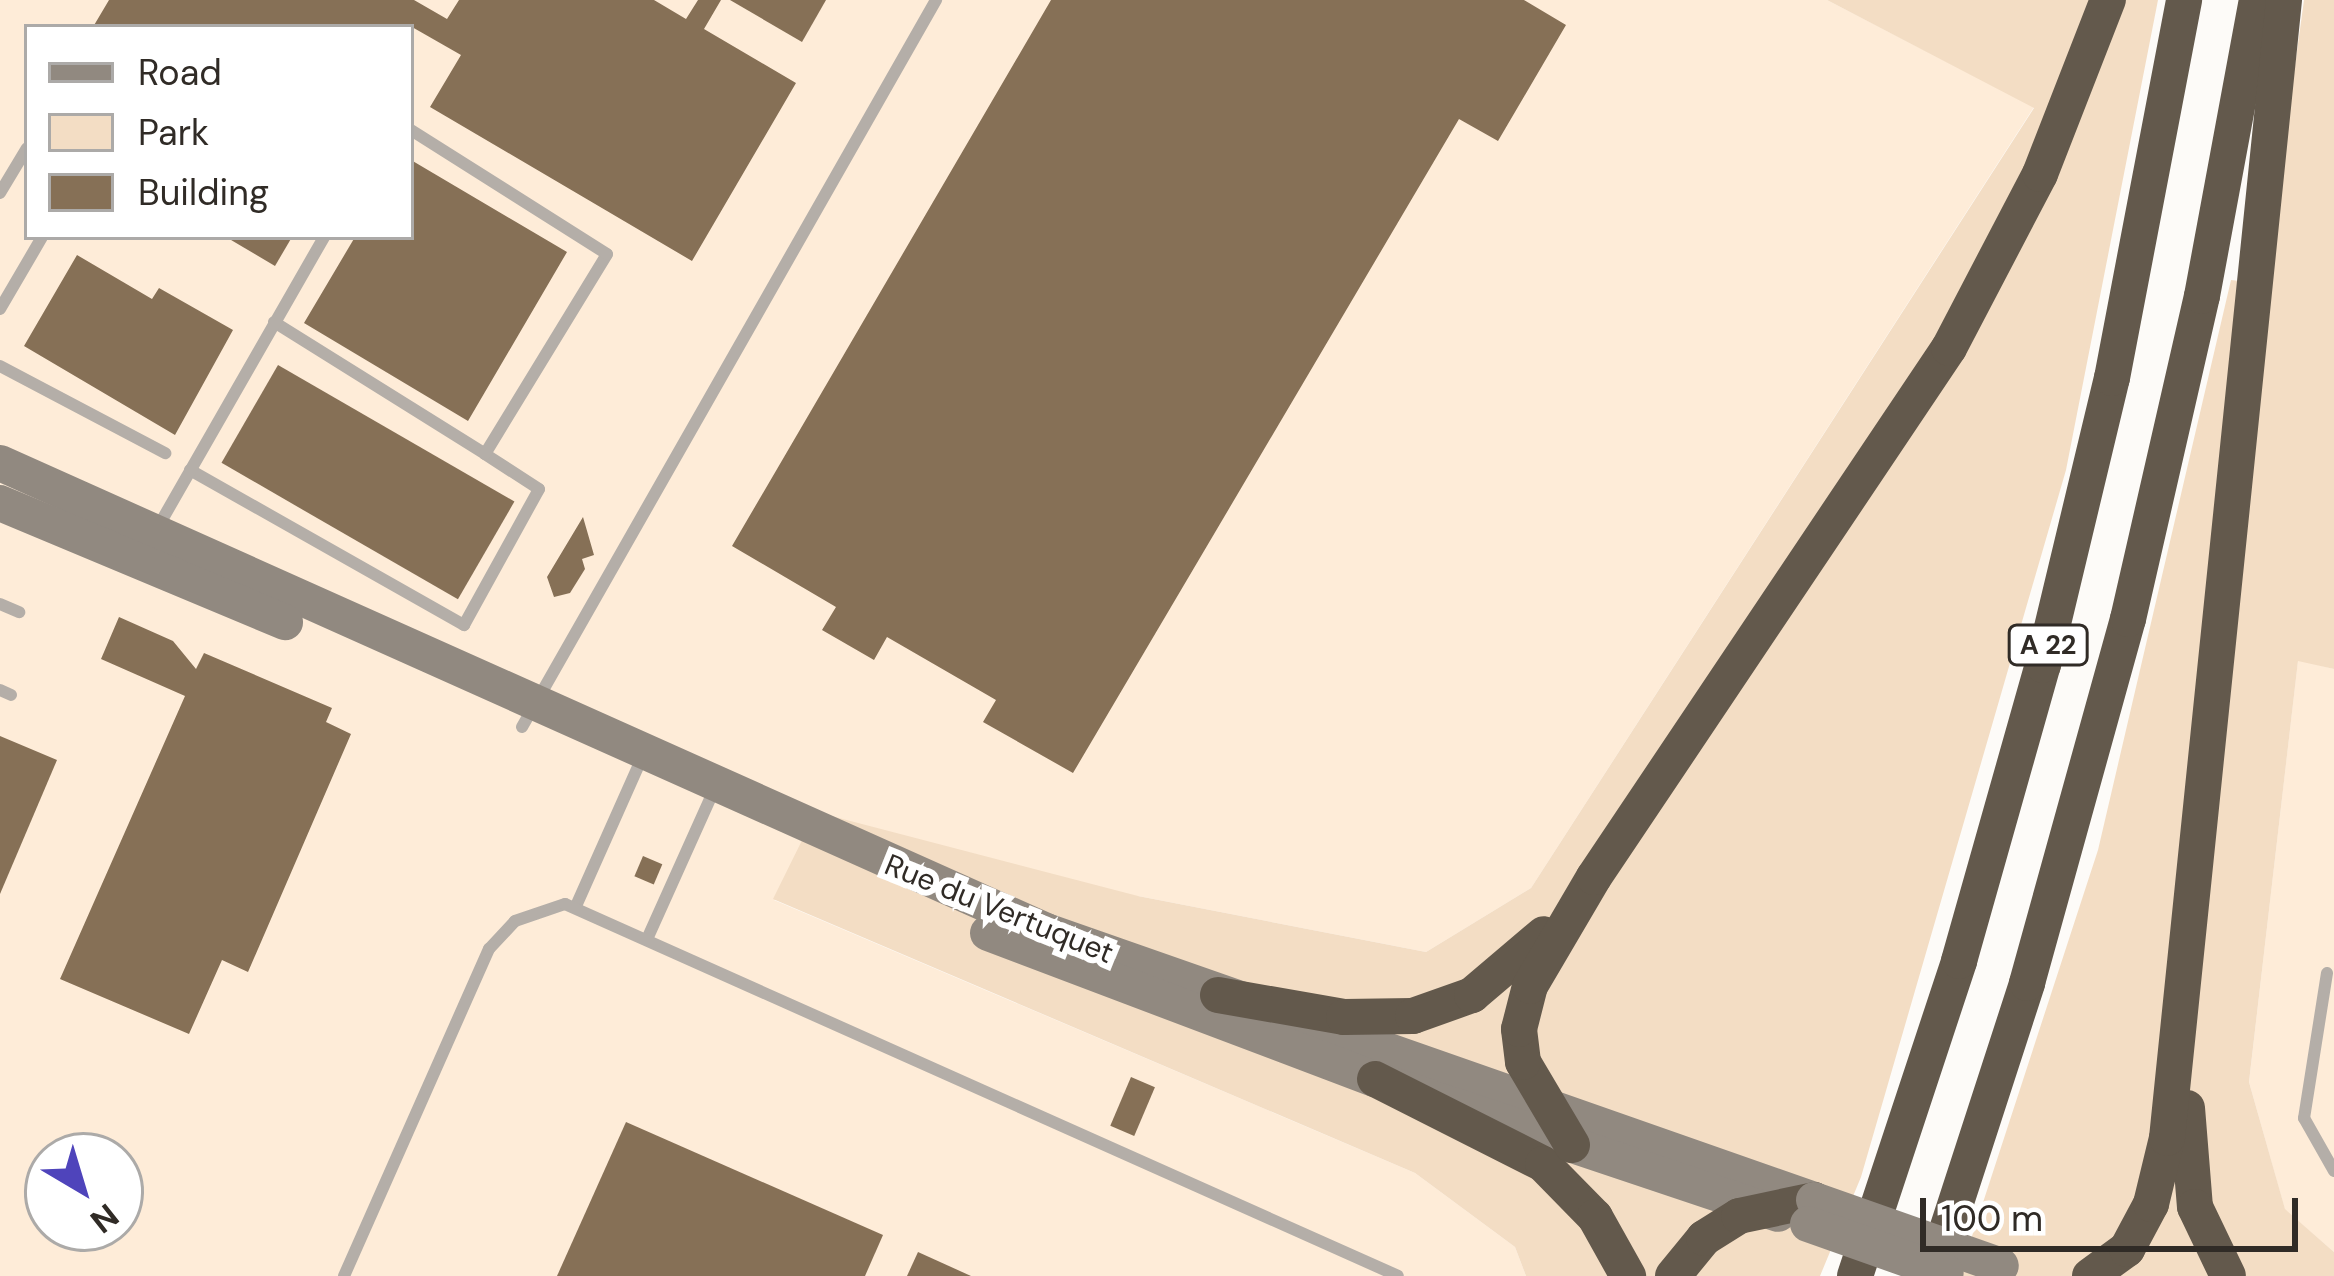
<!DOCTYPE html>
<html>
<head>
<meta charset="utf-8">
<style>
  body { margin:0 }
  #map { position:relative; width:2334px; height:1276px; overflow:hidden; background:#fdfbf8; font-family:"DM Sans",sans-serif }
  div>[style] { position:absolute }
  .built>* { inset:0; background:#feecd8 }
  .green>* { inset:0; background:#f3ddc4 }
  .building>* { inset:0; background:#867056; transform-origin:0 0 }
  .lane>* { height:12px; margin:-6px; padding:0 6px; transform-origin:6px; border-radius:6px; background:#b4aea8 }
  .secondary>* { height:36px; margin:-18px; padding:0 18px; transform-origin:18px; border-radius:18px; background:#918980 }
  .highway>* { height:36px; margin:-18px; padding:0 18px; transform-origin:18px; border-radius:18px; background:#63594c }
  .secondary-bridge>* { height:36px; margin:-18px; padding:0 18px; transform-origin:18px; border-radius:18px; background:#918980 }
  span { translate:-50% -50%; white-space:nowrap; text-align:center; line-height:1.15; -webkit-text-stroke:12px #fff; paint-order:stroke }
  .shield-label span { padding:3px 9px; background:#fff; border:3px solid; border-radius:9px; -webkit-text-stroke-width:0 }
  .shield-label { font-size:27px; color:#302b26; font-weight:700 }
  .street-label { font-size:30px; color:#302b26 }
  .legend { position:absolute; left:24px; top:24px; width:390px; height:216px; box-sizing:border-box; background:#fff; border:3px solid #acaaa8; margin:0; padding:15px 21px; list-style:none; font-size:36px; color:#302b26 }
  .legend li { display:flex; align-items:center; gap:24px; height:60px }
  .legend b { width:60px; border:3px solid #acaaa8 }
  .north { position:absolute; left:24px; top:1132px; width:120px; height:120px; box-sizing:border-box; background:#fff; border:3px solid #acaaa8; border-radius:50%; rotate:142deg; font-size:33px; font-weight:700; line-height:48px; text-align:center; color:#302b26 }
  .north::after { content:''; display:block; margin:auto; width:42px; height:54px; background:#4f44bb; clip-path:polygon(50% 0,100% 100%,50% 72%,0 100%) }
  .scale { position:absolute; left:1920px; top:1198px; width:378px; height:54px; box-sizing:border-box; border:6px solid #302b26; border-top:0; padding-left:15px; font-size:36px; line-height:42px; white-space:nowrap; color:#302b26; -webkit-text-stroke:9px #fff; paint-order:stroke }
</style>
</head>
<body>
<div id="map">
  <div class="built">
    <div style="clip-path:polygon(evenodd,0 0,1827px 0,2034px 107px,1531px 888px,1426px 952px,1138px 896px,774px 900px,1415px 1173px,1515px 1247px,1526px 1276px,0 1276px,0 0,27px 27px,411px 27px,411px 237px,27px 237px,27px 27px,0 0,48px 1156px,120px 1156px,120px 1228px,48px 1228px,48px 1156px)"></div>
    <div style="clip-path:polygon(2298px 660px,2334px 669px,2334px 1252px,2285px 1210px,2249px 1082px)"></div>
  </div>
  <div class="green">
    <div style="clip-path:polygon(1827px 0,2158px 0,2066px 470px,1861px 1177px,1820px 1276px,1526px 1276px,1515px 1247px,1415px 1173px,773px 899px,816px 812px,1138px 896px,1426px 952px,1531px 888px,2034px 108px)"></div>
    <div style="clip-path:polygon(2304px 0,2334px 0,2334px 669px,2298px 661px,2249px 1082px,2285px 1209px,2334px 1252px,2334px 1276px,1959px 1276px,2098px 850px,2231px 280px,2265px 284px)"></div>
  </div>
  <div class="building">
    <div style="clip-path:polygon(109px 0,414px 0,447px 19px,459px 0,654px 0,686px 19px,698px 0,721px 0,704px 29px,796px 83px,692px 261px,430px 107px,461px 55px,412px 27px,93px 27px)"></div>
    <div style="clip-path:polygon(730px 0,826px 0,802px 42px)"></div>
    <div style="clip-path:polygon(1051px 0,1524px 0,1566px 25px,1498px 141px,1459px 119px,1073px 773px,983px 722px,996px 700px,887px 637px,874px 660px,822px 630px,836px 607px,732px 546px)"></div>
    <div style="clip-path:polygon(411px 160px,567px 252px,468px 421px,304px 323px,355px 237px,411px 237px)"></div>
    <div style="clip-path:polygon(226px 237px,292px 237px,275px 266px)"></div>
    <div style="clip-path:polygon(77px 255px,152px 299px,159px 288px,233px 330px,175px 435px,24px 346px)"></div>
    <div style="left:278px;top:365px;width:273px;height:113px;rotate:30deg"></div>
    <div style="clip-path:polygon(583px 517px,594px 555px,582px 559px,585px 569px,570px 593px,554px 597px,547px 577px)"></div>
    <div style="clip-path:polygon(119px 617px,173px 641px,196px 669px,204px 653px,332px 708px,326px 722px,351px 734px,248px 972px,222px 960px,189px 1034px,60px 979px,185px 696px,101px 659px)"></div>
    <div style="clip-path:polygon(0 736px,57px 760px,0 894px)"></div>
    <div style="left:643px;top:856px;width:21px;height:22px;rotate:23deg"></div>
    <div style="left:1131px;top:1077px;width:26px;height:53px;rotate:23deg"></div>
    <div style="clip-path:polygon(626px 1122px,883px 1235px,865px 1276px,557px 1276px)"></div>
    <div style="clip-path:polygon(918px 1252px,971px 1276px,907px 1276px)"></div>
  </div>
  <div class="lane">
    <div style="left:0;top:193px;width:52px;rotate:-59deg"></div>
    <div style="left:0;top:309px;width:83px;rotate:-59.7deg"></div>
    <div style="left:274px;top:322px;width:249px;rotate:32deg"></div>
    <div style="left:0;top:366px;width:187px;rotate:27.8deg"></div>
    <div style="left:190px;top:470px;width:315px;rotate:29.5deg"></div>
    <div style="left:464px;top:625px;width:155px;rotate:-61.1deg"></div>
    <div style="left:539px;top:489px;width:64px;rotate:-147.1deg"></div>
    <div style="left:485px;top:454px;width:234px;rotate:-58.6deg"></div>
    <div style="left:607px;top:254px;width:232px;rotate:-147.7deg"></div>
    <div style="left:158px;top:527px;width:334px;rotate:-60.2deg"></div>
    <div style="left:0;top:604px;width:21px;rotate:23deg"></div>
    <div style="left:0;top:690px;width:12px;rotate:24deg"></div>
    <div style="left:522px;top:727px;width:837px;rotate:-60.34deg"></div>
    <div style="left:576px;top:906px;width:162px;rotate:-66deg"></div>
    <div style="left:648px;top:937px;width:163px;rotate:-65.8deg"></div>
    <div style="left:2327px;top:973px;width:147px;rotate:99deg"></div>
    <div style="left:2304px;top:1118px;width:61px;rotate:60.5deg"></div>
    <div style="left:344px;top:1276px;width:358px;rotate:-66.1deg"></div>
    <div style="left:489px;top:949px;width:38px;rotate:-47deg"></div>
    <div style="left:515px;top:921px;width:53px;rotate:-18.8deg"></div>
    <div style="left:565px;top:904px;width:912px;rotate:24.06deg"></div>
  </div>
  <div class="secondary">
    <div style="left:0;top:463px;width:1146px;rotate:24.1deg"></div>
    <div style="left:1046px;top:931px;width:814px;rotate:19.3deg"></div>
    <div style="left:0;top:503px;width:309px;rotate:22.7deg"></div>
    <div style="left:988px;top:933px;width:414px;rotate:20.7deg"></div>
    <div style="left:1375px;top:1079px;width:425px;rotate:18.5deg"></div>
  </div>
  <div class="highway">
    <div style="left:1218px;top:995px;width:128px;rotate:9.9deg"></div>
    <div style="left:1344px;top:1017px;width:69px;rotate:-0.8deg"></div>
    <div style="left:1413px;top:1016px;width:63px;rotate:-19.6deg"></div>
    <div style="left:1472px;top:995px;width:94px;rotate:-40.3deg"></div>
    <div style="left:1375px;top:1079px;width:188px;rotate:26.8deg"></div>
    <div style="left:1543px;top:1164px;width:74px;rotate:45.5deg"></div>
    <div style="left:1595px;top:1217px;width:68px;rotate:60.8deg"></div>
    <div style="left:2187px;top:1108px;width:99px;rotate:85.4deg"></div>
    <div style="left:2195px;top:1207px;width:76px;rotate:64.4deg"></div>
    <div style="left:1572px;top:1145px;width:96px;rotate:-120.6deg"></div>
    <div style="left:1523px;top:1062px;width:33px;rotate:-97deg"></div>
    <div style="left:1519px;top:1029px;width:44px;rotate:-75.7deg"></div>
    <div style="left:1530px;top:986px;width:126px;rotate:-59.6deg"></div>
    <div style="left:1594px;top:877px;width:637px;rotate:-56.14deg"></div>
    <div style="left:1949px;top:348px;width:196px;rotate:-62.4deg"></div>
    <div style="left:2040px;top:174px;width:187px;rotate:-68.7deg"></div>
    <div style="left:1933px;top:1273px;width:305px;rotate:-72deg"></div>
    <div style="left:2027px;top:983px;width:378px;rotate:-74.5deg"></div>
    <div style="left:2128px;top:619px;width:331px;rotate:-77.1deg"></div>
    <div style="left:2202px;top:296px;width:301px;rotate:-79.5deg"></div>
    <div style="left:1673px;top:1276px;width:49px;rotate:-50.8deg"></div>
    <div style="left:1704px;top:1238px;width:41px;rotate:-32.2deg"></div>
    <div style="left:1739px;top:1216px;width:77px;rotate:-12deg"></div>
    <div style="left:1855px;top:1276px;width:332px;rotate:-71.7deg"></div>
    <div style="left:1959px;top:961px;width:308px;rotate:-74.2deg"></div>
    <div style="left:2043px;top:665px;width:295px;rotate:-76.5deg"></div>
    <div style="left:2112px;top:378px;width:385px;rotate:-79.2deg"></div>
    <div style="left:2090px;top:1276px;width:46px;rotate:-36.1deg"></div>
    <div style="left:2127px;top:1249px;width:51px;rotate:-61.9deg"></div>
    <div style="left:2151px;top:1204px;width:68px;rotate:-76.4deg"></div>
    <div style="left:2167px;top:1138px;width:1144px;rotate:-84.13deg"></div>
  </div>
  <div class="secondary-bridge">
    <div style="left:1814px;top:1200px;width:198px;rotate:19.4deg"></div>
    <div style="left:1808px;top:1224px;width:146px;rotate:19.5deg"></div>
  </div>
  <div class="shield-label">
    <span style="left:2048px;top:645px">A 22</span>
  </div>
  <div class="street-label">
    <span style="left:999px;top:909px;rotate:22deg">Rue du Vertuquet</span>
  </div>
  <ul class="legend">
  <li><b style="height:15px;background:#918980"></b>Road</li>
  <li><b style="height:33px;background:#f3ddc4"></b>Park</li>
  <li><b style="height:33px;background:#867056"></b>Building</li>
  </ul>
  <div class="north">N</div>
  <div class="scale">100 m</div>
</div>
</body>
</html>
